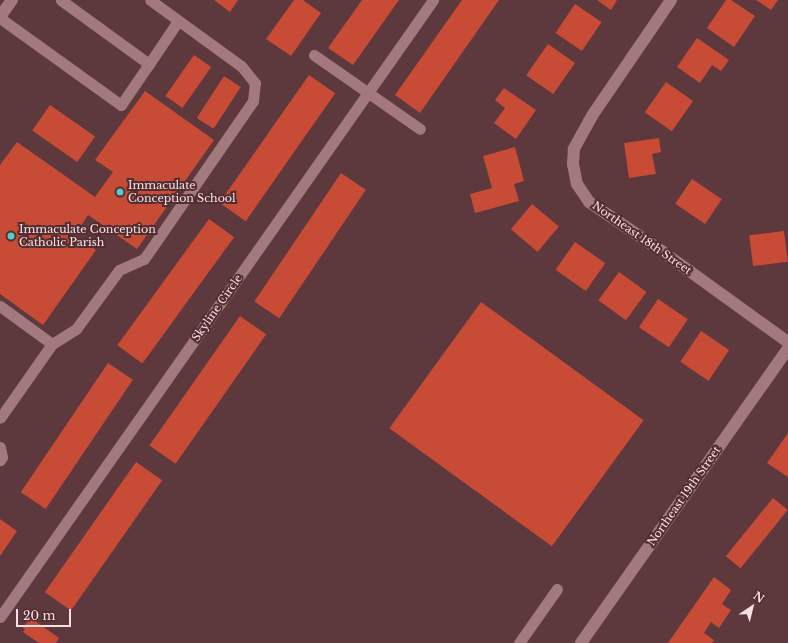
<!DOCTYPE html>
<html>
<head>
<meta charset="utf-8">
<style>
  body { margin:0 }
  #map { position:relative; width:788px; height:643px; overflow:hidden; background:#5d383d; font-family:"Libre Baskerville",serif }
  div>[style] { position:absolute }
  .building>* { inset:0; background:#c84b36; transform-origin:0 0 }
  .lane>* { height:11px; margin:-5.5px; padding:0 5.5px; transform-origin:5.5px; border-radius:5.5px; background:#a3797d }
  .street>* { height:12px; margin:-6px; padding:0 6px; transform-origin:6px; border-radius:6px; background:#a3797d }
  .dots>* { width:11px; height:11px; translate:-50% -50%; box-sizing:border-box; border:2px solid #522e33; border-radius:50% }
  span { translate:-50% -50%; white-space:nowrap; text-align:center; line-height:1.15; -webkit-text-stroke:4px #522e33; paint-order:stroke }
  .poi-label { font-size:11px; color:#f9e1e3 }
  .left { translate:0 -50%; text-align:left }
  .street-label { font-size:11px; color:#f9e1e3 }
  .north { position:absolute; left:732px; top:587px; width:40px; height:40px; -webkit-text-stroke:3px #522e33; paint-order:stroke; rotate:35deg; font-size:11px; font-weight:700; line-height:16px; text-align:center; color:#f9e1e3 }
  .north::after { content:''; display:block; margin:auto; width:14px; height:18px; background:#f9e1e3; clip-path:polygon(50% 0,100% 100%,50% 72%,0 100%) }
  .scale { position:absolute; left:16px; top:609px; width:55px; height:18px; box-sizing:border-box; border:2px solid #f9e1e3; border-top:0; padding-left:5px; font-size:12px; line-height:14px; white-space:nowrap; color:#f9e1e3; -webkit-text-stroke:3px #522e33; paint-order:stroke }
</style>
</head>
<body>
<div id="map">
  <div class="building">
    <div style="clip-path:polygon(214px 0,238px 0,230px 12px)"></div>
    <div style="clip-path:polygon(294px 0,303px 0,321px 13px,291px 56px,266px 39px)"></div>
    <div style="clip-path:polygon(362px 0,399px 0,353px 65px,328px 48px)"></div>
    <div style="clip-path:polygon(462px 0,499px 0,420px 113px,395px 95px)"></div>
    <div style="clip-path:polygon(597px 0,617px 0,611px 10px)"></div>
    <div style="clip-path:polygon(726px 0,731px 0,755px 16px,734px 47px,707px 28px)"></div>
    <div style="clip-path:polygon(756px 0,778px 0,771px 10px)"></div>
    <div style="left:575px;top:4px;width:32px;height:35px;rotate:34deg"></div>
    <div style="clip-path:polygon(697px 38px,729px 60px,721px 71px,712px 65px,700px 83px,677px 67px)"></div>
    <div style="left:548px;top:44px;width:33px;height:38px;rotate:35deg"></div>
    <div style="left:194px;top:55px;width:21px;height:50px;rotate:35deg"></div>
    <div style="left:309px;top:75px;width:32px;height:156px;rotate:35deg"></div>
    <div style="left:224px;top:76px;width:20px;height:50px;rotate:33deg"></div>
    <div style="left:666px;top:82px;width:33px;height:37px;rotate:35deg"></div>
    <div style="clip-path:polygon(504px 88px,536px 110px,516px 139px,494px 123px,505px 108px,495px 100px)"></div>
    <div style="clip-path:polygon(145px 91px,214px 140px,137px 249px,88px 215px,75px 235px,96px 250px,43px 325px,0 294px,0 165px,17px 142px,95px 197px,113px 172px,95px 160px)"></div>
    <div style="left:50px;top:105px;width:55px;height:31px;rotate:35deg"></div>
    <div style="clip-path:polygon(659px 138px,661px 152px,652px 154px,656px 174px,629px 178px,624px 143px)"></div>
    <div style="clip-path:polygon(515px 147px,524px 181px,514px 184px,519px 201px,475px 213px,470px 194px,492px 188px,483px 156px)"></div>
    <div style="left:341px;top:173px;width:30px;height:155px;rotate:34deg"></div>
    <div style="left:692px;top:179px;width:36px;height:30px;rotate:34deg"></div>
    <div style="left:532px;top:204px;width:35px;height:33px;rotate:40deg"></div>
    <div style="left:209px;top:219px;width:31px;height:156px;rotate:36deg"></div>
    <div style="left:784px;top:231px;width:31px;height:35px;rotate:83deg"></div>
    <div style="left:575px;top:242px;width:37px;height:34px;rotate:35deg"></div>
    <div style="left:619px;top:272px;width:34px;height:35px;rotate:36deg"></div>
    <div style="left:658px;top:299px;width:36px;height:34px;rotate:34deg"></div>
    <div style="left:481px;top:302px;width:201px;height:156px;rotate:36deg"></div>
    <div style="left:240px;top:316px;width:32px;height:158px;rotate:35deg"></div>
    <div style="left:701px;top:331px;width:34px;height:37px;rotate:34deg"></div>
    <div style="left:108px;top:363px;width:30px;height:156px;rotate:34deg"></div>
    <div style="clip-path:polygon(788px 433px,788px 477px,767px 463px)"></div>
    <div style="left:136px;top:462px;width:32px;height:159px;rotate:35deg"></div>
    <div style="left:773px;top:498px;width:19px;height:75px;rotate:39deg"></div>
    <div style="clip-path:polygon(0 519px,17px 531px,0 556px)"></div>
    <div style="clip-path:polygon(714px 577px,731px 590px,722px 604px,731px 610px,719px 628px,711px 622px,704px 633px,714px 640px,712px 643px,668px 643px)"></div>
    <div style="clip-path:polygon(32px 619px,59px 638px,56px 643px,39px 643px,23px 632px,25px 629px,23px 628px,29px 620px,31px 621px)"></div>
  </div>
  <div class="lane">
    <div style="left:0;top:18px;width:149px;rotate:35.7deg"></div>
    <div style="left:121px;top:105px;width:50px;rotate:-55.7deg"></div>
    <div style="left:149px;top:64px;width:109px;rotate:-144deg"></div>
    <div style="left:314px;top:55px;width:129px;rotate:34.9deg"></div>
    <div style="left:149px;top:64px;width:52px;rotate:-56deg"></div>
    <div style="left:0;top:306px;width:64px;rotate:36.2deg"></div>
    <div style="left:52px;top:344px;width:90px;rotate:125.1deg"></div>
    <div style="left:52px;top:344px;width:28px;rotate:-32deg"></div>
    <div style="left:76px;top:329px;width:73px;rotate:-53.9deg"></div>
    <div style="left:119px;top:270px;width:27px;rotate:-24deg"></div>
    <div style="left:144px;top:259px;width:192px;rotate:-55.4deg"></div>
    <div style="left:253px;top:101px;width:18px;rotate:-84deg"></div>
    <div style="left:255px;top:83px;width:22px;rotate:-129deg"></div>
    <div style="left:241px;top:66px;width:112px;rotate:-144deg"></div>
    <div style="left:0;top:447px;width:10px;rotate:79deg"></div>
    <div style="left:2px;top:457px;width:4px;rotate:124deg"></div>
    <div style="left:0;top:617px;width:754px;rotate:-54.94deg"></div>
    <div style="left:519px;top:643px;width:66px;rotate:-54.9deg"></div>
  </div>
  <div class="street">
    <div style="left:671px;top:0;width:140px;rotate:124.3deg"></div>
    <div style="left:592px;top:116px;width:38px;rotate:119deg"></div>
    <div style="left:574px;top:149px;width:15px;rotate:94deg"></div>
    <div style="left:573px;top:164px;width:20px;rotate:79deg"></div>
    <div style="left:577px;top:184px;width:22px;rotate:56deg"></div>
    <div style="left:589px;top:202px;width:89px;rotate:34deg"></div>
    <div style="left:663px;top:252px;width:154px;rotate:35.8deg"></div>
    <div style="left:0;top:17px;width:21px;rotate:-55deg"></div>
    <div style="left:581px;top:643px;width:360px;rotate:-54.9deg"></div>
  </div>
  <div class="dots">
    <div style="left:120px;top:192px;background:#53cdc9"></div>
    <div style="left:11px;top:236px;background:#53cdc9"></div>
  </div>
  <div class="poi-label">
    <span class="left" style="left:128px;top:192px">Immaculate<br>Conception School</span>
    <span class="left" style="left:19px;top:236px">Immaculate Conception<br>Catholic Parish</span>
  </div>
  <div class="street-label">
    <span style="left:642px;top:238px;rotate:35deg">Northeast 18th Street</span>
    <span style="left:217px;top:308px;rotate:-55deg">Skyline Circle</span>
    <span style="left:684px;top:496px;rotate:-55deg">Northeast 19th Street</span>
  </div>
  <div class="north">N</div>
  <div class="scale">20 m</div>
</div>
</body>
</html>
